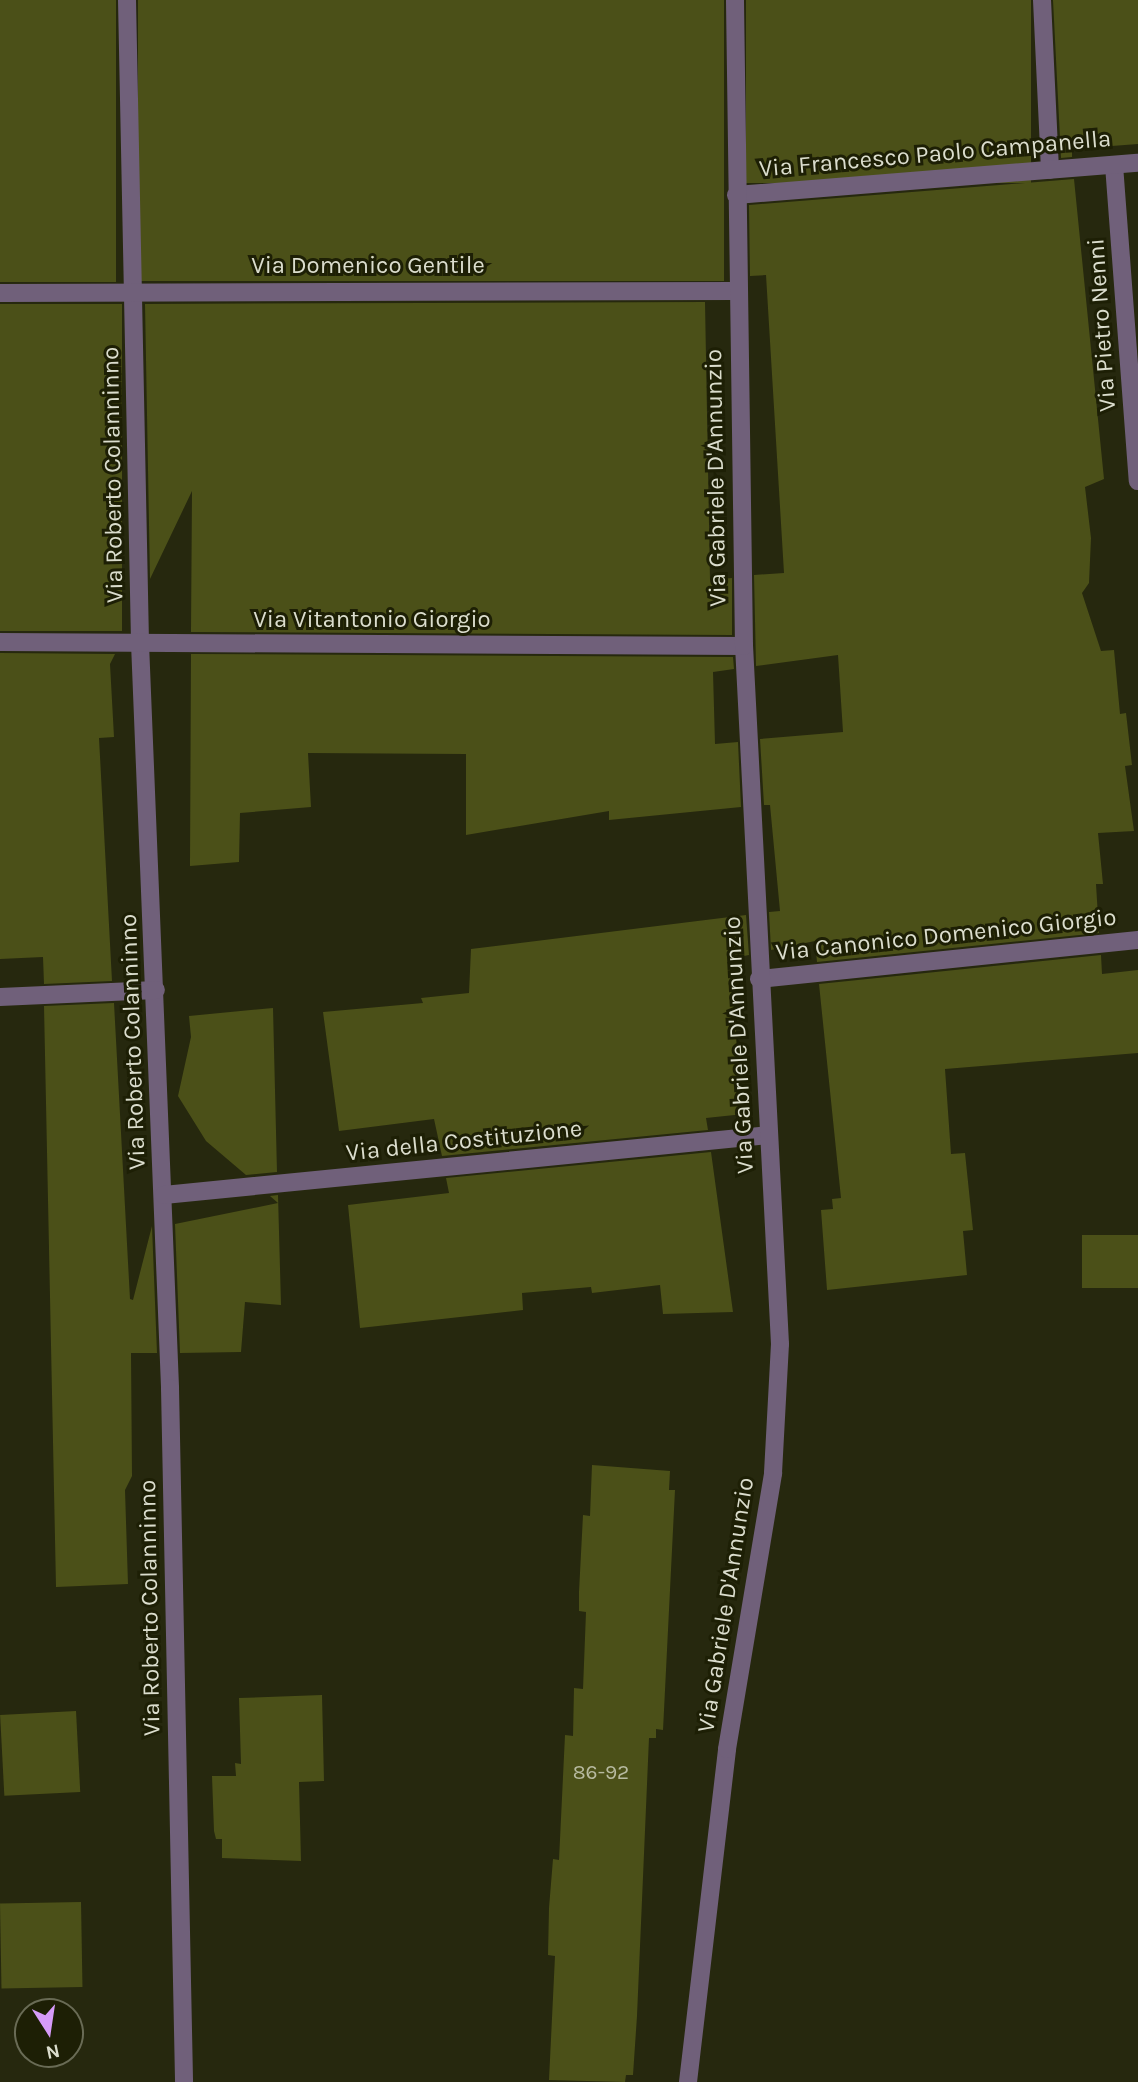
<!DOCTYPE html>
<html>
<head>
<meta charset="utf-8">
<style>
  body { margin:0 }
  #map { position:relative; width:1138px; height:2082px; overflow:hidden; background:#26280e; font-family:Karla,sans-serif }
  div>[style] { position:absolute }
  .building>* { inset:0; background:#4b5018; transform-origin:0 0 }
  .street>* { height:18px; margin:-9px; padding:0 9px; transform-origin:9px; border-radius:9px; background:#70607a }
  span { translate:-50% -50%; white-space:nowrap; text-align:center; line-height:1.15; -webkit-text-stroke:6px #1d1f05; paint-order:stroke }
  .number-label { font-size:21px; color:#b7baa0 }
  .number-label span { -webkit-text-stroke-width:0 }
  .street-label { font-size:24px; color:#dbddcd }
  .north { position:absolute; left:14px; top:1998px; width:70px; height:70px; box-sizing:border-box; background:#1d1f05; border:2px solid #696b55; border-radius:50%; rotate:168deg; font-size:19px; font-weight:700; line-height:28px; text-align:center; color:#dbddcd }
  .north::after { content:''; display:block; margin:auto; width:24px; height:32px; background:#d69bf9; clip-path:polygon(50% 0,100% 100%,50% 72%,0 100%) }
</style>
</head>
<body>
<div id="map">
  <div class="building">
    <div style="left:0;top:0;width:116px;height:282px"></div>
    <div style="left:138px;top:0;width:586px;height:281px"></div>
    <div style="left:746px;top:0;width:285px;height:183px"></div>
    <div style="clip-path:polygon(1053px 0,1138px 0,1138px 144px,1072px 149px,1072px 157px,1061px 158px)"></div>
    <div style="clip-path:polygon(1074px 179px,1104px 479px,1085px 487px,1091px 538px,1089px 583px,1082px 593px,1101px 651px,1114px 650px,1120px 714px,1126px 713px,1132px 765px,1125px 766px,1134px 831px,1098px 833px,1103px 884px,1096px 884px,1099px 933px,817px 962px,815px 941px,771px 950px,769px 912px,780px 911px,770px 805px,764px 805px,760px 739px,843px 732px,838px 655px,756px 666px,754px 575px,784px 573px,766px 275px,750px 276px,749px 205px)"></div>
    <div style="clip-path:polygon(705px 302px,710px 580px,732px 578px,732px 635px,191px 632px,192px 491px,150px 579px,145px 304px)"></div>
    <div style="left:0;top:304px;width:122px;height:327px"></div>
    <div style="clip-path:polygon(0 653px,115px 654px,110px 664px,114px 737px,99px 738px,112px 981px,44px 984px,43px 957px,0 959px)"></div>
    <div style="clip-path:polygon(191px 654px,733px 657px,734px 669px,713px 672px,715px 744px,738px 742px,741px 807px,609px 820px,609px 811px,466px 835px,466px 754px,308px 753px,311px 807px,240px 813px,239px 862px,190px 866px)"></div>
    <div style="clip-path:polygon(746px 915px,749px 955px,729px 959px,744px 1114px,706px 1118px,708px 1130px,442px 1156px,434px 1119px,339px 1131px,323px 1012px,423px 1003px,421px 998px,469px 993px,471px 949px)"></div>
    <div style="clip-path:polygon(1101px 955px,1102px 974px,1138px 970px,1138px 1053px,945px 1069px,951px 1154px,965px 1153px,973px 1230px,963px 1231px,967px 1275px,827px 1290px,821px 1210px,833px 1209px,832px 1199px,841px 1198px,819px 984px)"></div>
    <div style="clip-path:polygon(114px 1003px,130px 1299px,133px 1300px,152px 1226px,157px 1353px,131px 1353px,132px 1476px,125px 1490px,128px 1584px,56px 1587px,44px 1006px)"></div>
    <div style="clip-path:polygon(273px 1008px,277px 1172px,246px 1175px,206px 1141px,178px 1096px,191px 1037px,189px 1016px)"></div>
    <div style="clip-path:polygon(711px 1152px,733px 1312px,663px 1314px,660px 1285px,592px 1293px,591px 1287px,522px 1293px,523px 1310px,360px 1328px,348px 1205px,449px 1193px,446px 1178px)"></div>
    <div style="clip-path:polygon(278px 1195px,281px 1305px,245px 1302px,241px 1352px,180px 1353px,175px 1224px,278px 1203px,270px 1196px)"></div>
    <div style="left:1138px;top:1235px;width:53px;height:56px;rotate:90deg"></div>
    <div style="clip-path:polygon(592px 1465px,670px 1471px,669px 1490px,675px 1490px,663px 1730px,656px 1729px,656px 1738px,649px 1738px,637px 2016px,633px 2075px,626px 2075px,625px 2082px,549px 2080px,555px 1956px,548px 1955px,549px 1908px,553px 1859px,559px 1860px,565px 1735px,573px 1736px,574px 1688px,583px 1689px,586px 1612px,579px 1611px,579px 1592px,583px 1515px,590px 1516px)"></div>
    <div style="clip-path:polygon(322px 1695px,324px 1781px,299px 1782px,301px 1861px,222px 1858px,222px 1839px,216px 1839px,214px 1831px,212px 1776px,236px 1776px,235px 1763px,241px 1764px,239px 1698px)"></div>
    <div style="left:76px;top:1711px;width:81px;height:76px;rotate:87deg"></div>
    <div style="left:81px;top:1902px;width:85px;height:81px;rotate:89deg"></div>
  </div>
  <div class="street">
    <div style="left:127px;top:0;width:643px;rotate:88.84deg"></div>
    <div style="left:140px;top:643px;width:746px;rotate:87.69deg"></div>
    <div style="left:170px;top:1388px;width:694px;rotate:88.84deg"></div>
    <div style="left:1042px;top:0;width:170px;rotate:87.3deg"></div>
    <div style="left:1114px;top:165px;width:317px;rotate:85.7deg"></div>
    <div style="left:736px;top:195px;width:403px;rotate:-4.6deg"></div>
    <div style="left:0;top:293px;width:737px;rotate:-0.16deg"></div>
    <div style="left:0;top:642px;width:744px;rotate:0.31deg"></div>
    <div style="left:759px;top:979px;width:381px;rotate:-5.9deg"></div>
    <div style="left:0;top:997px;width:156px;rotate:-2.6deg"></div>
    <div style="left:164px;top:1195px;width:608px;rotate:-5.66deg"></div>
    <div style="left:688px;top:2082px;width:335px;rotate:-83.3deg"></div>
    <div style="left:727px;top:1749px;width:280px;rotate:-80.5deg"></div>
    <div style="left:773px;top:1473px;width:129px;rotate:-86.9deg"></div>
    <div style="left:780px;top:1344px;width:699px;rotate:-92.95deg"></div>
    <div style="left:744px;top:646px;width:646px;rotate:-90.8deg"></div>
  </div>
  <div class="number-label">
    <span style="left:601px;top:1772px">86-92</span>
  </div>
  <div class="street-label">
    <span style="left:935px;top:154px;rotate:-5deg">Via Francesco Paolo Campanella</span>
    <span style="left:368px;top:266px">Via Domenico Gentile</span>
    <span style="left:1102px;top:325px;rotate:-94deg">Via Pietro Nenni</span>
    <span style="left:113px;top:475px;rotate:-91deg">Via Roberto Colanninno</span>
    <span style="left:716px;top:478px;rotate:-91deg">Via Gabriele D'Annunzio</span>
    <span style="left:372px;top:620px">Via Vitantonio Giorgio</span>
    <span style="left:946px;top:935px;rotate:-6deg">Via Canonico Domenico Giorgio</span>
    <span style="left:133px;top:1042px;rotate:-92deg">Via Roberto Colanninno</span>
    <span style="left:739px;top:1045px;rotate:-93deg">Via Gabriele D'Annunzio</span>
    <span style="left:464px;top:1141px;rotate:-6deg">Via della Costituzione</span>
    <span style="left:726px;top:1605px;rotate:-81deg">Via Gabriele D'Annunzio</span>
    <span style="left:150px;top:1608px;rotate:-91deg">Via Roberto Colanninno</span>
  </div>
  <div class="north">N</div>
</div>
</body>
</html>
